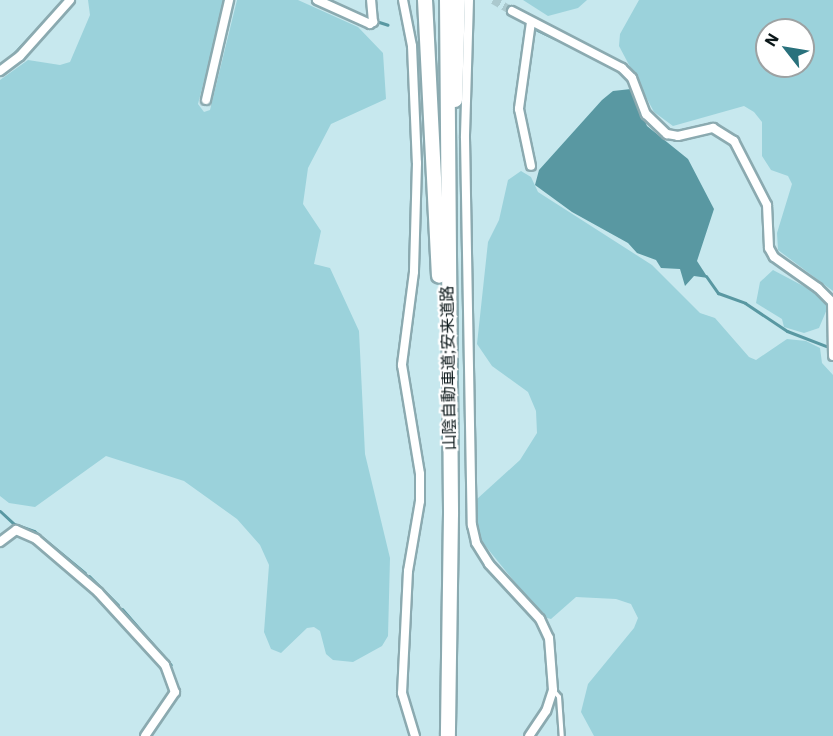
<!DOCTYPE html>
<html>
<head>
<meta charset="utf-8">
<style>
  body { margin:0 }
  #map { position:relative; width:833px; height:736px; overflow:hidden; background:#c7e8ee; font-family:"IBM Plex Sans","Noto Sans JP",sans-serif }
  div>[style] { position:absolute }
  .green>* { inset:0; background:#9bd2db }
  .water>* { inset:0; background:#5998a2 }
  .stream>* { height:3px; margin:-1.5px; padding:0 1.5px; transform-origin:1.5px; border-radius:1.5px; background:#5998a2 }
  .street-tunnel>* { height:8px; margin-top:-4px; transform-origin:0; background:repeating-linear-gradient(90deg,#abc9ce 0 8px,transparent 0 12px) }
  .roads { filter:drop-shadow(2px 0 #8baab0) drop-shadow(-2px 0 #8baab0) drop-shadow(0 2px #8baab0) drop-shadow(0 -2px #8baab0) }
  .lane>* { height:4px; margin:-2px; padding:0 2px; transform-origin:2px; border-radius:2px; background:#fff }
  .street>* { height:8px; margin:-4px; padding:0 4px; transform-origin:4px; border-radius:4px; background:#fff }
  .highway>* { height:14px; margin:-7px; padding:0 7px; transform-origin:7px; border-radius:7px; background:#fff }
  span { translate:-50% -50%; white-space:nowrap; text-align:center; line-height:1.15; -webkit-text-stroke:4.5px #fff; paint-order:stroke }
  .street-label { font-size:16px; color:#0b1719 }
  .north { position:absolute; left:755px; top:18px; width:60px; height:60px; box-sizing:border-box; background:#fff; border:2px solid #9da2a3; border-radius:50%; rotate:301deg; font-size:16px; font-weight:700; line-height:24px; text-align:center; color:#0b1719 }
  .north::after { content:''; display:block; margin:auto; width:21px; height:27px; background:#29717c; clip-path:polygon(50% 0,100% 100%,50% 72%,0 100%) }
</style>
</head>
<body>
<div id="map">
  <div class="green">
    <div style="clip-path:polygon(88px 0,225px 0,198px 104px,204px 112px,210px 110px,237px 0,298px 0,358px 27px,383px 53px,386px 99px,331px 124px,308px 168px,303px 204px,321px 231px,314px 264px,330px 268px,359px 331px,365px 454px,390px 558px,388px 636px,382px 646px,353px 662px,333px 660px,326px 654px,320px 631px,314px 627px,307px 628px,281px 653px,271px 649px,264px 632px,269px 565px,260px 545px,237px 519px,184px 481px,106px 456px,35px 507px,9px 503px,0 496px,0 80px,28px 60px,60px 65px,70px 62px,90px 15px)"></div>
    <div style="clip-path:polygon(523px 0,587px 0,578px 8px,548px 16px)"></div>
    <div style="clip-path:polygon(evenodd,639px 0,833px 0,833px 291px,778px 250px,777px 233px,792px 184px,788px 176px,771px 170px,762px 156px,762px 122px,754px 112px,744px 106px,673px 126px,654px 112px,619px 46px,620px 34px,639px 0,767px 30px,803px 30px,803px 66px,767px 66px,767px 30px)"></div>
    <div style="clip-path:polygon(521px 171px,531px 177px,538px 192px,652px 265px,700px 313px,715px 318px,749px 357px,756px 360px,787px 339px,806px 341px,820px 348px,822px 363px,833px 375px,833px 736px,594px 736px,581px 712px,588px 684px,634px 628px,638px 618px,631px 604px,616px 599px,576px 597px,551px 619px,543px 617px,479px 538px,475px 522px,477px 499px,520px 460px,537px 433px,536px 411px,528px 392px,492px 366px,477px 344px,488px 242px,499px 220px,508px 180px)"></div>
    <div style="clip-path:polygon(773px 270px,824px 297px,827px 309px,819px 328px,804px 333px,784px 327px,782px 319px,756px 303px,760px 282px)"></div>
  </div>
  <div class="water">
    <div style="clip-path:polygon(631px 89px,647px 126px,688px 159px,714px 209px,697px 261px,708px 278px,694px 276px,685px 286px,680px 269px,661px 268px,656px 260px,637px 253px,628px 243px,572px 212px,535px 185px,539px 170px,602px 100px,613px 91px)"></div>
  </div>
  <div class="stream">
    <div style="left:379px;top:22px;width:9px;rotate:18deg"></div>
    <div style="left:537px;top:30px;width:21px;rotate:25deg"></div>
    <div style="left:6px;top:62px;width:85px;rotate:-46.9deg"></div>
    <div style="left:706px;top:276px;width:21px;rotate:55deg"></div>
    <div style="left:718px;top:293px;width:29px;rotate:20deg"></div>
    <div style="left:745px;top:303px;width:50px;rotate:33.7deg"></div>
    <div style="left:787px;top:331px;width:42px;rotate:21deg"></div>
    <div style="left:0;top:511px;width:19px;rotate:43deg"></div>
    <div style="left:14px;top:524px;width:21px;rotate:19deg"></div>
    <div style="left:34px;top:531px;width:66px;rotate:39.5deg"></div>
    <div style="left:89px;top:576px;width:41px;rotate:45deg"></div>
    <div style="left:122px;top:609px;width:74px;rotate:48.8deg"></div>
  </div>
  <div class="street-tunnel">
    <div style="left:493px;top:0;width:22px;rotate:30deg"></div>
  </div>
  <div class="roads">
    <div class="lane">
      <div style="left:553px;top:690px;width:9px;rotate:49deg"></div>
      <div style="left:559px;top:697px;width:39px;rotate:86deg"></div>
    </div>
    <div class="street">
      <div style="left:317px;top:0;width:58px;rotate:24.4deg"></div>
      <div style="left:370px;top:24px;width:4px;rotate:-34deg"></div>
      <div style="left:373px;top:22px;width:22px;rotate:-95deg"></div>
      <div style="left:403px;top:0;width:47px;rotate:78.9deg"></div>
      <div style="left:412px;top:46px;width:117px;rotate:87.6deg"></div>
      <div style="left:417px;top:163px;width:109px;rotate:91.6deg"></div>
      <div style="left:414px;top:272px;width:94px;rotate:97.4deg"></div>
      <div style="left:402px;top:365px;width:110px;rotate:80.6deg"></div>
      <div style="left:420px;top:474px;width:27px;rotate:90deg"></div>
      <div style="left:420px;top:501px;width:71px;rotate:99.7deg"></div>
      <div style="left:408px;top:571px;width:122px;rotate:92.8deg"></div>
      <div style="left:402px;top:693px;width:45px;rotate:73.2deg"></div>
      <div style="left:469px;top:0;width:138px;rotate:91.7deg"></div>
      <div style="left:465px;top:138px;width:387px;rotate:89deg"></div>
      <div style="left:472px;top:525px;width:18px;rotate:77deg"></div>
      <div style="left:476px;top:543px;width:25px;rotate:58deg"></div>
      <div style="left:489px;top:564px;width:75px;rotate:47.2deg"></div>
      <div style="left:540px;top:619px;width:21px;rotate:65deg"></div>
      <div style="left:549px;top:638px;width:52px;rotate:85.6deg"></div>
      <div style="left:553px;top:690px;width:22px;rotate:108deg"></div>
      <div style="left:546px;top:711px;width:30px;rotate:124deg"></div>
      <div style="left:512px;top:11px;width:124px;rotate:27.4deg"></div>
      <div style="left:622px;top:68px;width:14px;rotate:45deg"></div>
      <div style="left:632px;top:78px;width:39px;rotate:69deg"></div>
      <div style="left:646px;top:114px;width:29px;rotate:44deg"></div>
      <div style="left:667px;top:134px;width:11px;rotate:10deg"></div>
      <div style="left:678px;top:136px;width:36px;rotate:-13deg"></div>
      <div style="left:713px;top:128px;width:25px;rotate:32deg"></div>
      <div style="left:734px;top:141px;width:72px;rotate:62.7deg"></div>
      <div style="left:767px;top:205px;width:43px;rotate:87.3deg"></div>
      <div style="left:769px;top:248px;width:10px;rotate:61deg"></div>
      <div style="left:774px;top:257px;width:54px;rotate:35.2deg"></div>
      <div style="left:818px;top:288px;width:20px;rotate:45deg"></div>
      <div style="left:832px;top:302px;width:54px;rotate:88.9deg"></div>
      <div style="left:531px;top:22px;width:88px;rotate:97.9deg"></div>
      <div style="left:519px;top:109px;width:58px;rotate:78.1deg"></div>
      <div style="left:0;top:71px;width:25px;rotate:-37deg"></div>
      <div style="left:20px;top:56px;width:75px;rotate:-48.2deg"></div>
      <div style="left:206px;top:100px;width:103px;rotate:-77deg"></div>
      <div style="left:0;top:542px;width:20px;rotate:-37deg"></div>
      <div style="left:16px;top:530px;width:22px;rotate:24deg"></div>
      <div style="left:36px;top:539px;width:82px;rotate:40.5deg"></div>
      <div style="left:98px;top:592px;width:99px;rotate:47.5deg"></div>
      <div style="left:165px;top:665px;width:29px;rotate:70deg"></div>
      <div style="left:175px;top:692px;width:53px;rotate:124.3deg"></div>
    </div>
    <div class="highway">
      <div style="left:425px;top:0;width:276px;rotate:87.1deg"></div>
      <div style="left:447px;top:0;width:514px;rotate:89.55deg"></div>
      <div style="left:451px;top:514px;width:222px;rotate:90.8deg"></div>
      <div style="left:455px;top:100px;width:100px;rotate:-88.3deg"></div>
    </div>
  </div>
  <div class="street-label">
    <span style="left:448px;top:368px;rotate:-91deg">山陰自動車道;安来道路</span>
  </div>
  <div class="north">N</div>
</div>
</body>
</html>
